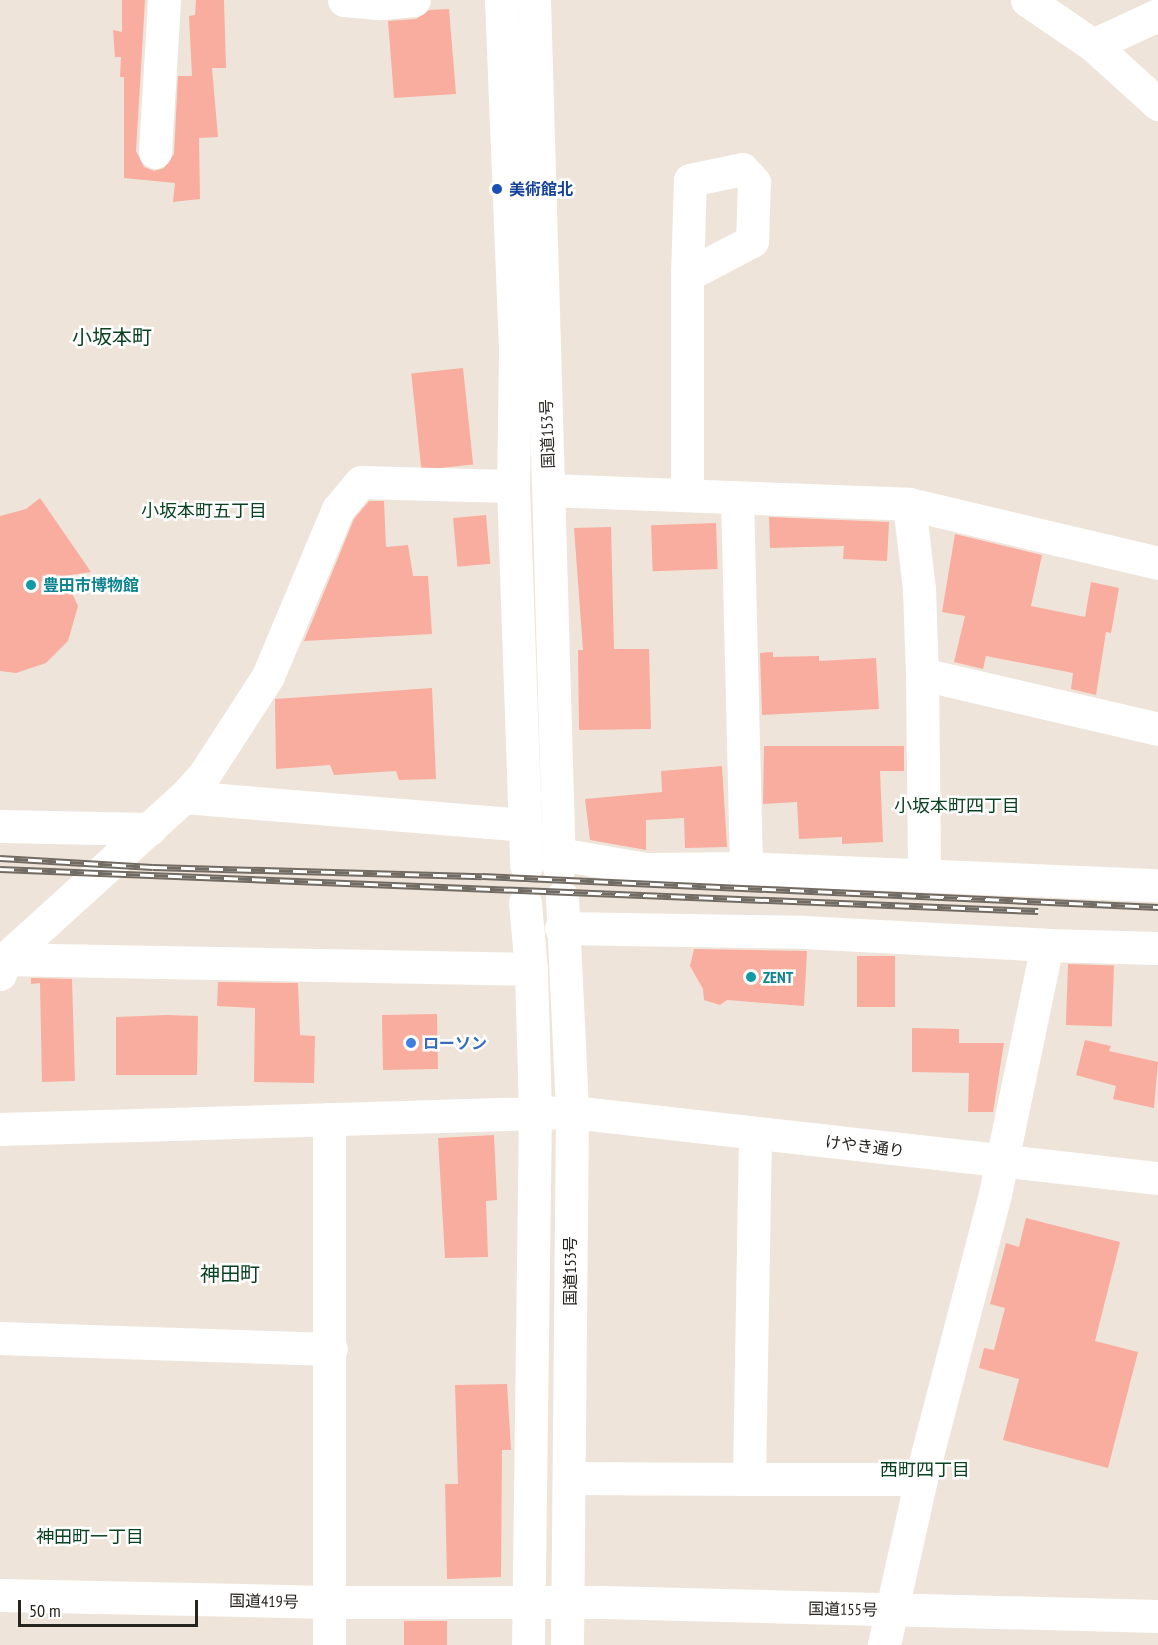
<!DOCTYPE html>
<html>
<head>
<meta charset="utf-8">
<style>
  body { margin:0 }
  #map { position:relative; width:1158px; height:1645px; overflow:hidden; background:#efe4d9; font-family:"PT Sans Narrow","Noto Sans JP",sans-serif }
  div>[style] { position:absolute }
  .building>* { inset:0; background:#f9ad9e; transform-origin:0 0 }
  .minor>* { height:33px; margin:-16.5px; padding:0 16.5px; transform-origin:16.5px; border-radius:16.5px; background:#fff }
  .highway>* { height:33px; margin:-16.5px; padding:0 16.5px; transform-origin:16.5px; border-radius:16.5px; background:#fff }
  .rail>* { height:7px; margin-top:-3.5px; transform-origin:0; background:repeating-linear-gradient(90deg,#fff 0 14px,#726b64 0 28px); box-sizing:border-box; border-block:2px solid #726b64 }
  .dots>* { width:16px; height:16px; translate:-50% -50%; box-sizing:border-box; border:3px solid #fff; border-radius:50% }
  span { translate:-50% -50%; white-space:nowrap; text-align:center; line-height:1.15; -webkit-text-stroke:5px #fff; paint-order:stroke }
  .transit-label { font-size:16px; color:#164399; font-weight:700 }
  .left { translate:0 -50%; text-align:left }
  .street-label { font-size:16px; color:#27231f }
  .culture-label { font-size:16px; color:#0d838f; font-weight:700 }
  .shop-label { font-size:16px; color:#366cbe; font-weight:700 }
  .neighbourhood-label { font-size:18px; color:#0a4120 }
  .quarter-label { font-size:20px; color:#0a4120 }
  .scale { position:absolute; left:18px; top:1600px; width:180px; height:27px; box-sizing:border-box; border:3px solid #27231f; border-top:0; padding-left:8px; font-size:18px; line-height:21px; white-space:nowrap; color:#27231f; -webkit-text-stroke:4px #fff; paint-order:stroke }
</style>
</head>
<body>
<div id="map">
  <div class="building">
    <div style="clip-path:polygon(122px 0,145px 0,136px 151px,144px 167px,154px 171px,164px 168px,174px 154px,178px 76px,192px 76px,189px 16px,195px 15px,196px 0,224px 0,226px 68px,212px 68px,218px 137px,199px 138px,200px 199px,173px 202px,175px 183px,124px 178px,124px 77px,120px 77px,121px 57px,115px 57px,113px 30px,122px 32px)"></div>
    <div style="clip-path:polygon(449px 9px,456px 94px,394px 98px,388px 21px,416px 19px,429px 10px)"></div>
    <div style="left:463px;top:368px;width:97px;height:52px;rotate:84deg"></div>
    <div style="clip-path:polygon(40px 498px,91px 572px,64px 576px,78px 606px,68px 641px,46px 663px,16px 673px,0 671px,0 516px,26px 509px)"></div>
    <div style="clip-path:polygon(369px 501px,384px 501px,386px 547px,408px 545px,413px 576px,428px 576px,432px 634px,304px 641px,354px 519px)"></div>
    <div style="left:486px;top:515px;width:49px;height:33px;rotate:85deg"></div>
    <div style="clip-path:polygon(769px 517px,889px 522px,887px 561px,843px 559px,844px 546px,770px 548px)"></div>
    <div style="left:716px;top:523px;width:46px;height:65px;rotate:88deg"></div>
    <div style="clip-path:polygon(611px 527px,614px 649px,649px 649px,651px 729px,579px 730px,578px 650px,583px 650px,574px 528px)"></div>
    <div style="clip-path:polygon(955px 534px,1042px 555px,1031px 606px,1085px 617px,1091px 582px,1119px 588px,1111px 633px,1106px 632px,1096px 695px,1071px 689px,1073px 673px,986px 656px,983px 669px,954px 662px,965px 616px,942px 612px)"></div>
    <div style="clip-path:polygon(773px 652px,773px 657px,819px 656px,819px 661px,876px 658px,879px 709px,762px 715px,760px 653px)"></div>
    <div style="clip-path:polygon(432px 688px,436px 779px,399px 780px,396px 771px,334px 775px,330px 765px,276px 769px,275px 699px)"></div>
    <div style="clip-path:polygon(764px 746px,904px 746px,904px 771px,880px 771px,883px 842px,842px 844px,842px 837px,799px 839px,797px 802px,763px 804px)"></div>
    <div style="clip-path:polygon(722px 766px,727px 847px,685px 848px,684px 818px,646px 820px,646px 850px,590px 840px,585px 799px,662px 792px,661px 771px)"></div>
    <div style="clip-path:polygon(694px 949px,807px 951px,804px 1006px,727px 1000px,720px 1005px,704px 1000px,703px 989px,690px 966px)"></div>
    <div style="left:857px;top:956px;width:38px;height:51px"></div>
    <div style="left:1068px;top:964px;width:46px;height:61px;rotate:2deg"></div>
    <div style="clip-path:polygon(31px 978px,72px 979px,75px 1081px,42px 1082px,40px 983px,31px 984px)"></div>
    <div style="clip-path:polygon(218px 982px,298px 983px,300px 1035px,315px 1036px,314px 1083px,254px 1082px,255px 1008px,217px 1006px)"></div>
    <div style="left:437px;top:1014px;width:55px;height:55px;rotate:89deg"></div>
    <div style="clip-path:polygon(166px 1015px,198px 1016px,197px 1075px,116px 1075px,116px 1017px)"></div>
    <div style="clip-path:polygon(912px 1028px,959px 1029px,959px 1043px,1004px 1043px,993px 1112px,968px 1112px,969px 1073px,912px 1072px)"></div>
    <div style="clip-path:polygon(1085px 1040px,1111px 1046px,1109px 1051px,1158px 1062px,1154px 1108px,1113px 1099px,1116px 1086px,1076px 1075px)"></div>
    <div style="clip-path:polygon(494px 1135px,497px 1200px,486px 1201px,488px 1257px,445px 1258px,438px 1138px)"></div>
    <div style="clip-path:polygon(1026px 1218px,1120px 1242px,1095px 1341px,1138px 1352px,1108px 1468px,1003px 1440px,1019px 1379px,979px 1368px,984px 1348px,994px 1350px,1005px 1308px,990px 1304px,1006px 1243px,1019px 1247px)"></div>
    <div style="clip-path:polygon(507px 1384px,511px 1450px,502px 1450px,501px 1577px,447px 1579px,445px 1484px,458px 1484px,455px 1385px)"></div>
    <div style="left:404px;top:1621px;width:43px;height:24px"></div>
  </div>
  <div class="minor">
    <div style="left:344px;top:0;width:37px;rotate:5deg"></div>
    <div style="left:381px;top:3px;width:33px;rotate:-5deg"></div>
    <div style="left:1027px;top:0;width:80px;rotate:34.3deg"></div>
    <div style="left:1093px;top:45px;width:88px;rotate:42.2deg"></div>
    <div style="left:1093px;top:45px;width:72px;rotate:-24.8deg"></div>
    <div style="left:155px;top:152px;width:152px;rotate:-86.6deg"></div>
    <div style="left:549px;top:490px;width:360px;rotate:2.2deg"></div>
    <div style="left:909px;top:504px;width:256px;rotate:13.3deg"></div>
    <div style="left:687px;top:494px;width:219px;rotate:-90deg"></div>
    <div style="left:687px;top:275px;width:95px;rotate:-88.2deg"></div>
    <div style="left:690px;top:180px;width:53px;rotate:-11.9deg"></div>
    <div style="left:742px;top:169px;width:18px;rotate:47deg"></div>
    <div style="left:754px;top:182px;width:59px;rotate:91.9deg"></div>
    <div style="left:752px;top:241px;width:73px;rotate:152.4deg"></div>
    <div style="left:737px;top:497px;width:371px;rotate:88.6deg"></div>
    <div style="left:909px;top:504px;width:86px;rotate:83.3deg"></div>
    <div style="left:919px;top:589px;width:85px;rotate:88deg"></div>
    <div style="left:922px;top:674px;width:201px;rotate:89.4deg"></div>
    <div style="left:922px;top:674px;width:242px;rotate:13.1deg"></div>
    <div style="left:184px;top:797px;width:341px;rotate:4.7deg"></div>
    <div style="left:0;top:826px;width:150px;rotate:1.1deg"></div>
    <div style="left:559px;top:854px;width:88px;rotate:9.8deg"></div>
    <div style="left:646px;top:869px;width:100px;rotate:-0.6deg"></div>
    <div style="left:746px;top:868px;width:412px;rotate:2.4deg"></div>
    <div style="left:561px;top:928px;width:242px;rotate:0.9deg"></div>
    <div style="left:803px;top:932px;width:244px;rotate:3deg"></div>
    <div style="left:1047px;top:945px;width:254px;rotate:101.8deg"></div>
    <div style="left:995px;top:1194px;width:294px;rotate:104.6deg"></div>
    <div style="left:921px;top:1479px;width:170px;rotate:102.6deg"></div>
    <div style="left:1047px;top:945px;width:111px;rotate:1.5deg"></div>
    <div style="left:0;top:959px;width:531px;rotate:1.08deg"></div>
    <div style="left:0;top:974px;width:15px;rotate:-74deg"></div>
    <div style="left:4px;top:960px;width:243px;rotate:-42.2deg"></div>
    <div style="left:184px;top:797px;width:30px;rotate:-48deg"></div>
    <div style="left:204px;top:775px;width:118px;rotate:-57.1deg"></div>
    <div style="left:268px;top:676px;width:181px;rotate:-67.3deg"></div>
    <div style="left:338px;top:509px;width:35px;rotate:-50deg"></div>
    <div style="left:361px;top:482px;width:152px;rotate:1.5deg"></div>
    <div style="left:0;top:1129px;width:572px;rotate:-1.7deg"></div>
    <div style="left:572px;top:1112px;width:590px;rotate:6.43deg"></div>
    <div style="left:755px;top:1133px;width:346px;rotate:91deg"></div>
    <div style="left:749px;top:1479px;width:172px"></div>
    <div style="left:0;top:1338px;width:331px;rotate:1.9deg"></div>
    <div style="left:569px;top:1478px;width:180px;rotate:0.3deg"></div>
    <div style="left:329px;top:1645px;width:526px;rotate:-90deg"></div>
  </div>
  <div class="highway">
    <div style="left:501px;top:0;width:351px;rotate:87.7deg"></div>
    <div style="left:515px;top:351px;width:135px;rotate:90.8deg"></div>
    <div style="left:513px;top:486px;width:380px;rotate:88deg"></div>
    <div style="left:534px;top:0;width:868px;rotate:88.35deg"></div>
    <div style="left:562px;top:897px;width:215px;rotate:87.3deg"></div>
    <div style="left:572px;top:1112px;width:533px;rotate:90.54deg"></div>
    <div style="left:525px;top:903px;width:66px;rotate:84.8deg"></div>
    <div style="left:531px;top:969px;width:143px;rotate:88.4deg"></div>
    <div style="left:535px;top:1112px;width:533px;rotate:90.75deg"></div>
    <div style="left:0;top:1595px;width:330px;rotate:1.2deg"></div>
    <div style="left:330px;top:1602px;width:273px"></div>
    <div style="left:603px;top:1602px;width:555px;rotate:1.44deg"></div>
  </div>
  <div class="rail">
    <div style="left:0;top:858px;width:153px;rotate:3.4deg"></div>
    <div style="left:153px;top:867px;width:329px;rotate:1.6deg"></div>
    <div style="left:482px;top:876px;width:677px;rotate:2.63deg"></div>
    <div style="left:0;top:869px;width:1039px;rotate:2.32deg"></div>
  </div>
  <div class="dots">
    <div style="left:497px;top:189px;background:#1a4fb4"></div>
    <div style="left:31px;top:585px;background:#0f9aa8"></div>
    <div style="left:751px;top:977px;background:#0f9aa8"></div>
    <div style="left:411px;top:1043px;background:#3f7fe0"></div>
  </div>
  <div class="transit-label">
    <span class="left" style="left:509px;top:189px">美術館北</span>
  </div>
  <div class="street-label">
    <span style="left:547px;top:434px;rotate:-92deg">国道153号</span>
    <span style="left:865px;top:1146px;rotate:7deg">けやき通り</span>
    <span style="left:570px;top:1271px;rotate:-90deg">国道153号</span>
    <span style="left:264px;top:1601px;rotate:1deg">国道419号</span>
    <span style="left:843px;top:1609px;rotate:1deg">国道155号</span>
  </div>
  <div class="culture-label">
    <span class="left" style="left:43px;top:585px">豊田市博物館</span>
    <span class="left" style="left:763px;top:977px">ZENT</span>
  </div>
  <div class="shop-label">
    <span class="left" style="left:423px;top:1043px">ローソン</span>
  </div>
  <div class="neighbourhood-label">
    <span style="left:204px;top:511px">小坂本町五丁目</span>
    <span style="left:957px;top:806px">小坂本町四丁目</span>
    <span style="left:925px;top:1470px">西町四丁目</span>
    <span style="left:90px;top:1537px">神田町一丁目</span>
  </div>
  <div class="quarter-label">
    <span style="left:112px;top:337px">小坂本町</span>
    <span style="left:230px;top:1274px">神田町</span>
  </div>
  <div class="scale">50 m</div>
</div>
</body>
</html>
